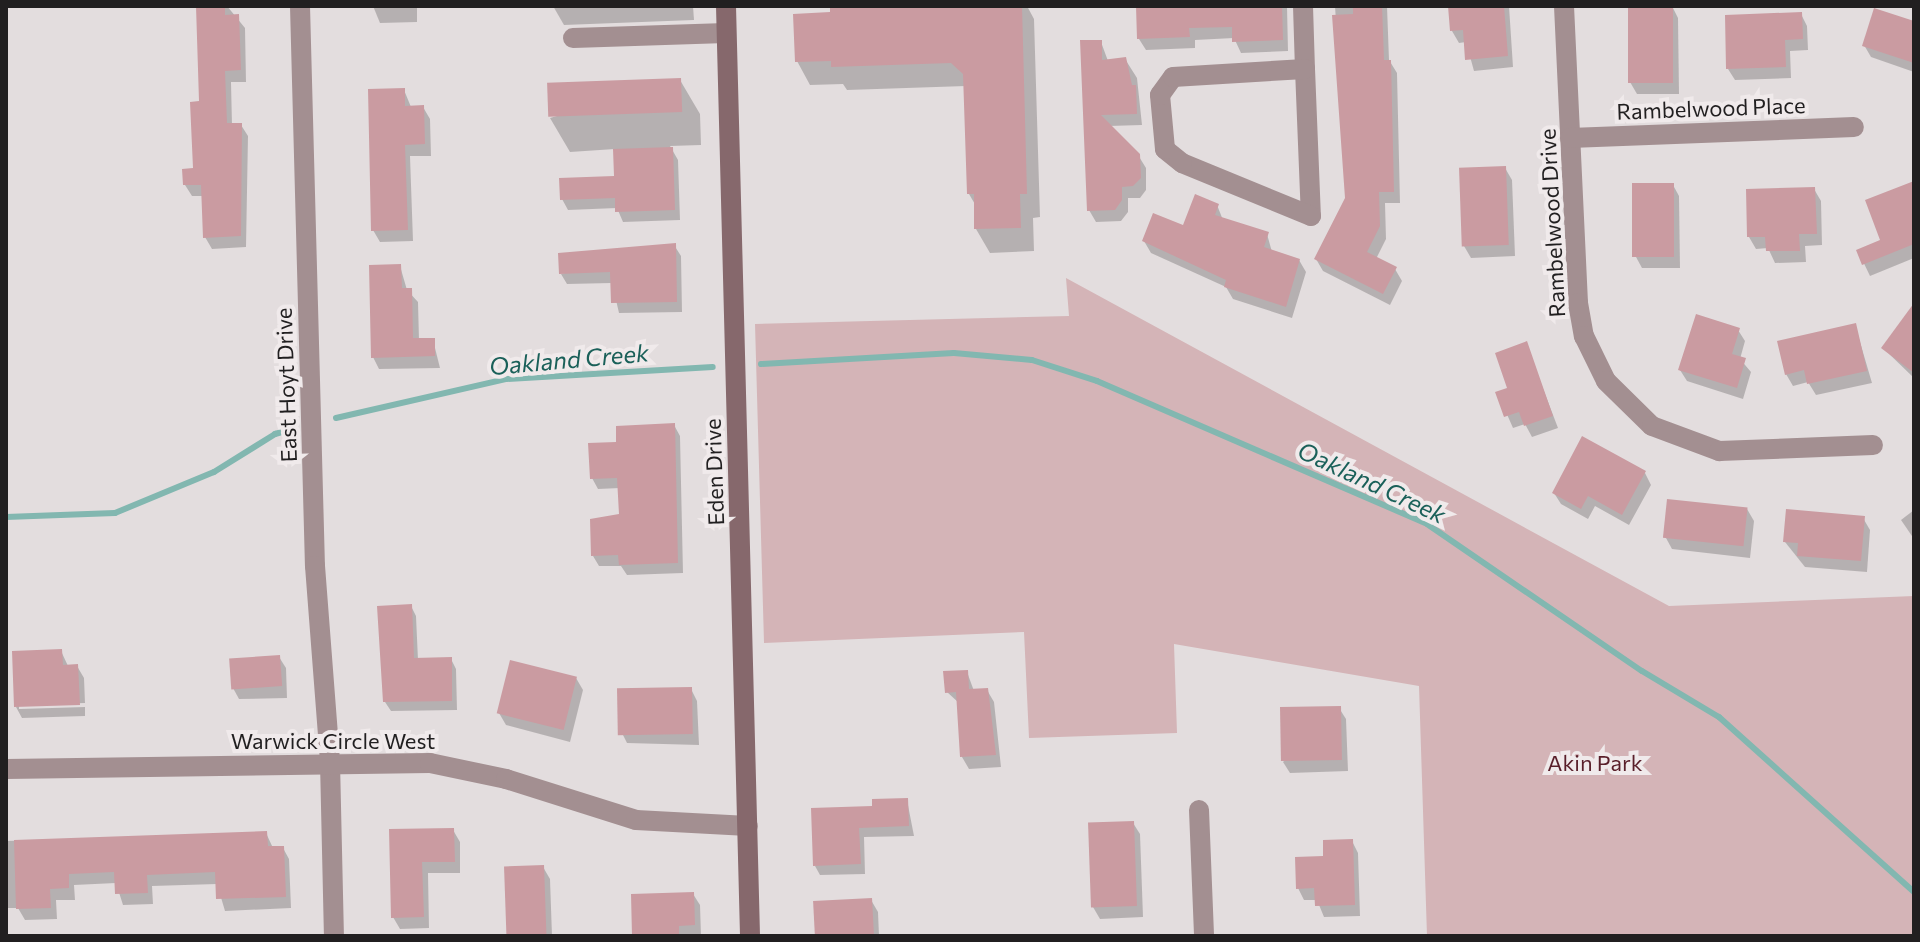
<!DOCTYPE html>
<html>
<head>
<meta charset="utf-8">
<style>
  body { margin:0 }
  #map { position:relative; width:1920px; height:942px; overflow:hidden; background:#e3ddde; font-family:Commissioner,sans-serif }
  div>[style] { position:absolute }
  .green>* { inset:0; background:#d4b4b7 }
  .shadow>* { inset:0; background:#0003 }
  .stream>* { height:6px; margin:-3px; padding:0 3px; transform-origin:3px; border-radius:3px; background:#82b7b0 }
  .building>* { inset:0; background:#ca9ba1; transform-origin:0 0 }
  .street>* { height:20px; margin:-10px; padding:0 10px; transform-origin:10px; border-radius:10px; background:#a38f91 }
  .secondary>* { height:20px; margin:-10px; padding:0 10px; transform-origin:10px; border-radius:10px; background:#86686c }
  span { translate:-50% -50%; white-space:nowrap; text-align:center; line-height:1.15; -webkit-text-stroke:8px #f0eaeb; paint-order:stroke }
  .street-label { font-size:22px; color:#211f20 }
  .park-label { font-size:22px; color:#591f2a }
  .water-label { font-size:24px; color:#1a6059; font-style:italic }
  .frame { position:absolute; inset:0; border:8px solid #211f20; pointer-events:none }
</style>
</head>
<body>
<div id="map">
  <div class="green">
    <div style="clip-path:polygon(1066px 278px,1669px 606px,1914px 596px,1914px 936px,1427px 936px,1419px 686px,1174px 644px,1177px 733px,1029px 738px,1024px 632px,764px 643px,755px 324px,1069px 316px)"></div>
  </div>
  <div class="shadow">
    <div style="clip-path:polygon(198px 6px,227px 6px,245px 28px,246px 82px,231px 82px,232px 125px,241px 125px,248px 136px,246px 247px,212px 249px,205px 237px,204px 196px,192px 196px,185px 185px,195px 170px,201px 103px)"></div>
    <div style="clip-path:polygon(373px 6px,417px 6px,417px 22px,380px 23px)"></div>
    <div style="clip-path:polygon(553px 6px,693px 6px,694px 20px,564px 25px)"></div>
    <div style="clip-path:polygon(1027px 6px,1034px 19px,1040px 217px,1033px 218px,1034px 251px,990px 253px,976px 229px,976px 206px,969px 194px,966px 86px,847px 90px,843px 84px,810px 85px,797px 61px,832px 9px)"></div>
    <div style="clip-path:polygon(1138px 6px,1287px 6px,1288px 51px,1241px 53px,1234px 38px,1195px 40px,1195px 48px,1146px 50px,1139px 39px)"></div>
    <div style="clip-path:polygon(1335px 6px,1387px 6px,1389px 60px,1397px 73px,1400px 203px,1385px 203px,1386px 239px,1376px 259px,1395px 269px,1402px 281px,1390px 305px,1323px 271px,1316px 259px,1347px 199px)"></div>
    <div style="clip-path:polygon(1450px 6px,1509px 6px,1513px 67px,1474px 71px,1466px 42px,1459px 43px,1452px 31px)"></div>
    <div style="clip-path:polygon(1672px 6px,1678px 18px,1679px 94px,1637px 94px,1630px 82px)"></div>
    <div style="clip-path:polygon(1801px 14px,1807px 26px,1808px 50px,1790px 51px,1791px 78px,1735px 80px,1728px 69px)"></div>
    <div style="clip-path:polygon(1914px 23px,1914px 72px,1871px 57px,1864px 45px)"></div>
    <div style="clip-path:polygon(1101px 42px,1108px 61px,1125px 59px,1137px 78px,1142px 125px,1109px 126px,1138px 155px,1146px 168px,1146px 190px,1140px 198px,1128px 198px,1128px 212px,1121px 221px,1096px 222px,1089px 210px)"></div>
    <div style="clip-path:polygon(680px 80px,700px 114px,701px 145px,670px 146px,678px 160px,680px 220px,623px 222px,617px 208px,568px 210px,562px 199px,616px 178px,615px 149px,570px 152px,550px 118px)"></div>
    <div style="clip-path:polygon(404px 90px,411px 107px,423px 107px,430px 119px,431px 156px,410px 156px,413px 241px,380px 242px,373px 230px)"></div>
    <div style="clip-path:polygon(1505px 168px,1512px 180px,1515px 256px,1471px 258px,1464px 246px)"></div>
    <div style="clip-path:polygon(1914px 183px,1914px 258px,1870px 276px,1858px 251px,1883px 241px)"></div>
    <div style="clip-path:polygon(1673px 185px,1679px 196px,1680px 268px,1642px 268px,1636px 257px)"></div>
    <div style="clip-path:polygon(1814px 189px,1821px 201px,1822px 245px,1805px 246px,1806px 262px,1775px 263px,1768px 248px,1756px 249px,1749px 237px)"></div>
    <div style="clip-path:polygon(1217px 205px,1223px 220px,1267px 234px,1272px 252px,1299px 260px,1306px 272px,1292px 318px,1233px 299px,1226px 287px,1151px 253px,1144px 241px,1184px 227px)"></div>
    <div style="clip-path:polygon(674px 245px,681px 256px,682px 312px,619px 313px,612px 283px,567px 284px,561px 274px)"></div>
    <div style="clip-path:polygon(400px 266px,407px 290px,418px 302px,419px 340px,433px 340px,440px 368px,379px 369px,373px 357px)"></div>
    <div style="clip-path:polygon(1914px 306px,1914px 378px,1883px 348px)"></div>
    <div style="clip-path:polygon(1855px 325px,1872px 383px,1816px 395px,1808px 382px,1793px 386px,1786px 374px)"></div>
    <div style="clip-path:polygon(1738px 330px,1745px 341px,1740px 359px,1751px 372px,1743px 399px,1687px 381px,1680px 370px)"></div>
    <div style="clip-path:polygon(1526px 344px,1558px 428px,1532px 437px,1525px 424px,1513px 428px,1498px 394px,1510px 389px)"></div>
    <div style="clip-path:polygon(674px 425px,680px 436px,683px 573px,627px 575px,621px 566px,599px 566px,593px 556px,621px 515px,620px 488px,598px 489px,592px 478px,618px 444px)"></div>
    <div style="clip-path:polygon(1645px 473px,1651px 485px,1629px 525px,1595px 506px,1588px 519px,1561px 504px,1554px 493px)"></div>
    <div style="clip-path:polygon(1747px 509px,1754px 521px,1750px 558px,1672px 549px,1666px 538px)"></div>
    <div style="clip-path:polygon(1914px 510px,1914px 539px,1901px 520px)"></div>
    <div style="clip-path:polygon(1863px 518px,1870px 530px,1867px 572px,1805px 567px,1785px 542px)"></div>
    <div style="clip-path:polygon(411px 606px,416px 616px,418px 660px,451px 659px,456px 669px,457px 710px,391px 711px,385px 702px)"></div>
    <div style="clip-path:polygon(61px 651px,68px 666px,77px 666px,84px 678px,85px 703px,19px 705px,19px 709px,85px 707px,85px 716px,22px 718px,16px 707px)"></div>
    <div style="clip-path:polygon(279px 657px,286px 668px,287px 698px,239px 699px,233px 688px)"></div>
    <div style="clip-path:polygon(967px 672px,974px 691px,987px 690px,994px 702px,1001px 767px,969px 769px,962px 757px,959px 703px,947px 692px)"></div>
    <div style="clip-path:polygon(576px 678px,583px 690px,570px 742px,506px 725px,499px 713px)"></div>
    <div style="clip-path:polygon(691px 689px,697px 701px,699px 745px,627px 743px,621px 731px)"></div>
    <div style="clip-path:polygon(1339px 708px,1346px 719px,1348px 771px,1290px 773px,1283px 762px)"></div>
    <div style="clip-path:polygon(907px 800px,914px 836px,864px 837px,865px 874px,820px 875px,815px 866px,874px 808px)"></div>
    <div style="clip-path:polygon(1133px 823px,1140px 834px,1143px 917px,1100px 919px,1093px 907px)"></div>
    <div style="clip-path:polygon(453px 830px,460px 842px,460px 873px,428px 873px,429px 928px,400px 929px,393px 917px,391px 831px)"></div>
    <div style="clip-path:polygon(266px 833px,273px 848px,283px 848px,289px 859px,291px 908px,225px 911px,217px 884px,152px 886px,153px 904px,123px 905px,116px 883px,74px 885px,75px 900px,56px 900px,57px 919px,25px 920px,18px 908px,6px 908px,6px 841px)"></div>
    <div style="clip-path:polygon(1352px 841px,1358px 853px,1360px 916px,1324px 917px,1317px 900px,1304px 900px,1298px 888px,1325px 858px)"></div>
    <div style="clip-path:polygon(543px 867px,550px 879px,552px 936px,509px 936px)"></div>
    <div style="clip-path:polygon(693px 894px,700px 905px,701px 936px,634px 936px)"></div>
    <div style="clip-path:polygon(871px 900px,878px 912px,879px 936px,817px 936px)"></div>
  </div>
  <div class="stream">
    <div style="left:761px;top:364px;width:193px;rotate:-3.3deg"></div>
    <div style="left:954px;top:353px;width:78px;rotate:5.1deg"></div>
    <div style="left:1032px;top:360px;width:68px;rotate:17.9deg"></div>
    <div style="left:1097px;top:381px;width:360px;rotate:23.4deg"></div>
    <div style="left:1427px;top:524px;width:260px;rotate:34.4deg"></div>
    <div style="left:1642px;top:671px;width:90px;rotate:30.9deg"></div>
    <div style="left:1719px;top:717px;width:262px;rotate:41.9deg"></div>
    <div style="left:336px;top:418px;width:174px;rotate:-12.9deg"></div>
    <div style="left:506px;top:379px;width:207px;rotate:-3.3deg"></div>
    <div style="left:6px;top:517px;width:109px;rotate:-2.1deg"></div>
    <div style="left:115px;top:513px;width:107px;rotate:-22.5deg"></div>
    <div style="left:214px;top:472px;width:72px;rotate:-31.9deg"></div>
    <div style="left:275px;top:434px;width:19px;rotate:-16deg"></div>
  </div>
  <div class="building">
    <div style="clip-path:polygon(196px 6px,225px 6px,225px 15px,239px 14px,241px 70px,225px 71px,227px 123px,242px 123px,241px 236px,203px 238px,201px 185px,183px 185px,182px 169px,193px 168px,190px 102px,199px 101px)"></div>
    <div style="clip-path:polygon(1022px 6px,1027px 194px,1020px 194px,1021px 228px,974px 229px,974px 194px,967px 194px,963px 74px,951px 63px,831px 67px,831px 61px,795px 62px,793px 14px,830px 12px,830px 7px)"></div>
    <div style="clip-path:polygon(1136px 6px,1282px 6px,1283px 40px,1232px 42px,1232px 27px,1189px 28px,1190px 37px,1137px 39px)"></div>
    <div style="clip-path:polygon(1353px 6px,1382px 6px,1384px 60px,1391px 60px,1394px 192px,1379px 192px,1380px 226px,1367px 252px,1397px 267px,1383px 294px,1314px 259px,1345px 198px,1332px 15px,1353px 14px)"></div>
    <div style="clip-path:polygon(1448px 6px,1504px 6px,1508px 56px,1465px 60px,1463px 30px,1450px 31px)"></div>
    <div style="left:1628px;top:6px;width:45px;height:77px"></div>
    <div style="clip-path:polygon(1874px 8px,1914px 21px,1914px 63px,1862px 46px)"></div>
    <div style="clip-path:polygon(1802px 12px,1803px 39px,1785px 40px,1786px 67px,1726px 69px,1725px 15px)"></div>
    <div style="clip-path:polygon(1080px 40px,1102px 40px,1102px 60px,1126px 57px,1132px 85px,1136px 85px,1137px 114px,1101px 115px,1140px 154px,1141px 178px,1133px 186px,1122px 187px,1122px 200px,1115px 210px,1087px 211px)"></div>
    <div style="left:681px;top:78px;width:34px;height:134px;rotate:88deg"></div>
    <div style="clip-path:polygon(405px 88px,405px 106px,424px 105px,425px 144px,405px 145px,408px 230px,371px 231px,368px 89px)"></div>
    <div style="clip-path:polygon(673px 147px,675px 210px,615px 212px,615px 198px,560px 200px,559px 178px,614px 176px,613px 149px)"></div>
    <div style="left:1506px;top:166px;width:79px;height:47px;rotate:88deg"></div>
    <div style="clip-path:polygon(1914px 181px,1914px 244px,1862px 265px,1856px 250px,1880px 240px,1865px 200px)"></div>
    <div style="left:1632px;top:183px;width:42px;height:74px"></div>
    <div style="clip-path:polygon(1815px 187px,1817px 234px,1799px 234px,1800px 251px,1766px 251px,1765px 237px,1747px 237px,1746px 189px)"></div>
    <div style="clip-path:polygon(1195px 194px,1219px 204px,1215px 215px,1269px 232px,1264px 247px,1300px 259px,1286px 307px,1224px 287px,1226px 280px,1142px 241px,1153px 213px,1183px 225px)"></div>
    <div style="clip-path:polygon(676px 243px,677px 302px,611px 303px,610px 272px,559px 274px,558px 253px)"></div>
    <div style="clip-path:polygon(401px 264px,402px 288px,412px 288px,413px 338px,435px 338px,435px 356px,371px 358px,369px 265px)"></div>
    <div style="clip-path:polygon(1914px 303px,1914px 373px,1881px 348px)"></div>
    <div style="clip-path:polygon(1696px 314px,1740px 328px,1732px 354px,1746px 358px,1737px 388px,1678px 370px)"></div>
    <div style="clip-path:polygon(1856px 323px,1867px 371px,1807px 384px,1804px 370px,1785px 375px,1777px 341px)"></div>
    <div style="clip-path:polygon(1527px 341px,1553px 416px,1524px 426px,1519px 412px,1504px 417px,1495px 392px,1507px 388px,1495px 353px)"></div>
    <div style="clip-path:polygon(675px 423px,678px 563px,619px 565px,618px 555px,591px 556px,590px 519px,619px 514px,617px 478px,590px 479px,588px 443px,616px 442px,616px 426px)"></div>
    <div style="clip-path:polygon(1582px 436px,1646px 471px,1622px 515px,1588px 496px,1581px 509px,1552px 493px)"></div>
    <div style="left:1667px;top:499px;width:81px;height:39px;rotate:6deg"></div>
    <div style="clip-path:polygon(1786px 509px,1865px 516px,1861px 561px,1797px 556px,1798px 543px,1783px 542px)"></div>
    <div style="clip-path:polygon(412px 604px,414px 658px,452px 657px,452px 701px,383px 702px,377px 606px)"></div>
    <div style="clip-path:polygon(62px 649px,63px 665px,78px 664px,80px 705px,14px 707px,12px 651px)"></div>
    <div style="left:280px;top:655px;width:31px;height:51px;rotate:86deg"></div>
    <div style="left:510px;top:660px;width:69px;height:55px;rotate:14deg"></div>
    <div style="clip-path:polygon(968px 670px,969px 689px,988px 688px,996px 755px,960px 757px,956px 692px,945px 693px,943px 671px)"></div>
    <div style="left:692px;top:687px;width:47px;height:75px;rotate:89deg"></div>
    <div style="left:1341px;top:706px;width:54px;height:61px;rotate:89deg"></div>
    <div style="clip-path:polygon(908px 798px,909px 826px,859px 828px,861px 864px,813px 866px,811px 808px,872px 806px,872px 799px)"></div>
    <div style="left:1134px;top:821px;width:85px;height:46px;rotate:88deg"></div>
    <div style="clip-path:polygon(454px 828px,455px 862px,422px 862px,424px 917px,391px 918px,389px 829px)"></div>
    <div style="clip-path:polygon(267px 831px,268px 846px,284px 846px,286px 897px,216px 899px,215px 872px,147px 875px,148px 893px,115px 894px,114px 872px,69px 874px,69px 888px,50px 889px,51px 908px,16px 909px,14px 840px)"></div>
    <div style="clip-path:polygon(1353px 839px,1355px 905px,1315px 906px,1314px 888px,1296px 889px,1295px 857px,1323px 856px,1323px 840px)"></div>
    <div style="left:544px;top:865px;width:71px;height:40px;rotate:88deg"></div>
    <div style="clip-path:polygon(694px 892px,695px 925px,679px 926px,679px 936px,632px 936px,631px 894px)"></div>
    <div style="left:872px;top:898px;width:38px;height:59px;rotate:87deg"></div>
  </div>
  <div class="street">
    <div style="left:300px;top:6px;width:560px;rotate:88.47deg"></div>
    <div style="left:315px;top:566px;width:197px;rotate:85.6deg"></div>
    <div style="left:330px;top:762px;width:174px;rotate:88.7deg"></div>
    <div style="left:1303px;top:6px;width:63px;rotate:88.2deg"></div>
    <div style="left:1564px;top:6px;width:297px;rotate:87.3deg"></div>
    <div style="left:1578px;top:303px;width:34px;rotate:80deg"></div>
    <div style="left:1584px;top:336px;width:50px;rotate:63.9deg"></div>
    <div style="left:1606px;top:381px;width:64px;rotate:44.4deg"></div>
    <div style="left:1652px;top:426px;width:72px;rotate:20.5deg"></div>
    <div style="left:1719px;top:451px;width:154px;rotate:-2.2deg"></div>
    <div style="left:573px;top:38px;width:153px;rotate:-1.9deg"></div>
    <div style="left:1305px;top:69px;width:147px;rotate:87.7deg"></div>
    <div style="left:1311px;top:216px;width:139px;rotate:-157.7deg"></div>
    <div style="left:1182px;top:163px;width:22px;rotate:-141deg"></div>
    <div style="left:1165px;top:149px;width:54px;rotate:-95.3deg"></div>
    <div style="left:1160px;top:95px;width:22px;rotate:-54deg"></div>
    <div style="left:1173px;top:77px;width:132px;rotate:-3.5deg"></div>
    <div style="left:1570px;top:138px;width:284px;rotate:-2.2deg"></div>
    <div style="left:6px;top:769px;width:424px;rotate:-0.8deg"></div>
    <div style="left:430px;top:763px;width:78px;rotate:11.9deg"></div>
    <div style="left:506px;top:779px;width:136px;rotate:17.5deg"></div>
    <div style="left:636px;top:820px;width:112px;rotate:3.1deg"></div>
    <div style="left:1199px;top:810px;width:126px;rotate:87.7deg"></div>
  </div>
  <div class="secondary">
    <div style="left:726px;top:6px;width:930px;rotate:88.52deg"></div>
  </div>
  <div class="street-label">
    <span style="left:1711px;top:108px;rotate:-2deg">Rambelwood Place</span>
    <span style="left:1552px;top:223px;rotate:-93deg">Rambelwood Drive</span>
    <span style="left:286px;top:385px;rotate:-92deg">East Hoyt Drive</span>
    <span style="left:714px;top:472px;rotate:-92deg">Eden Drive</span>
    <span style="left:333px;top:741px">Warwick Circle West</span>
  </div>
  <div class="park-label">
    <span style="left:1595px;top:763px">Akin Park</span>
  </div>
  <div class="water-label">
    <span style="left:569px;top:359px;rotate:-5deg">Oakland Creek</span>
    <span style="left:1372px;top:482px;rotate:25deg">Oakland Creek</span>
  </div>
  <div class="frame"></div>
</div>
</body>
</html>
